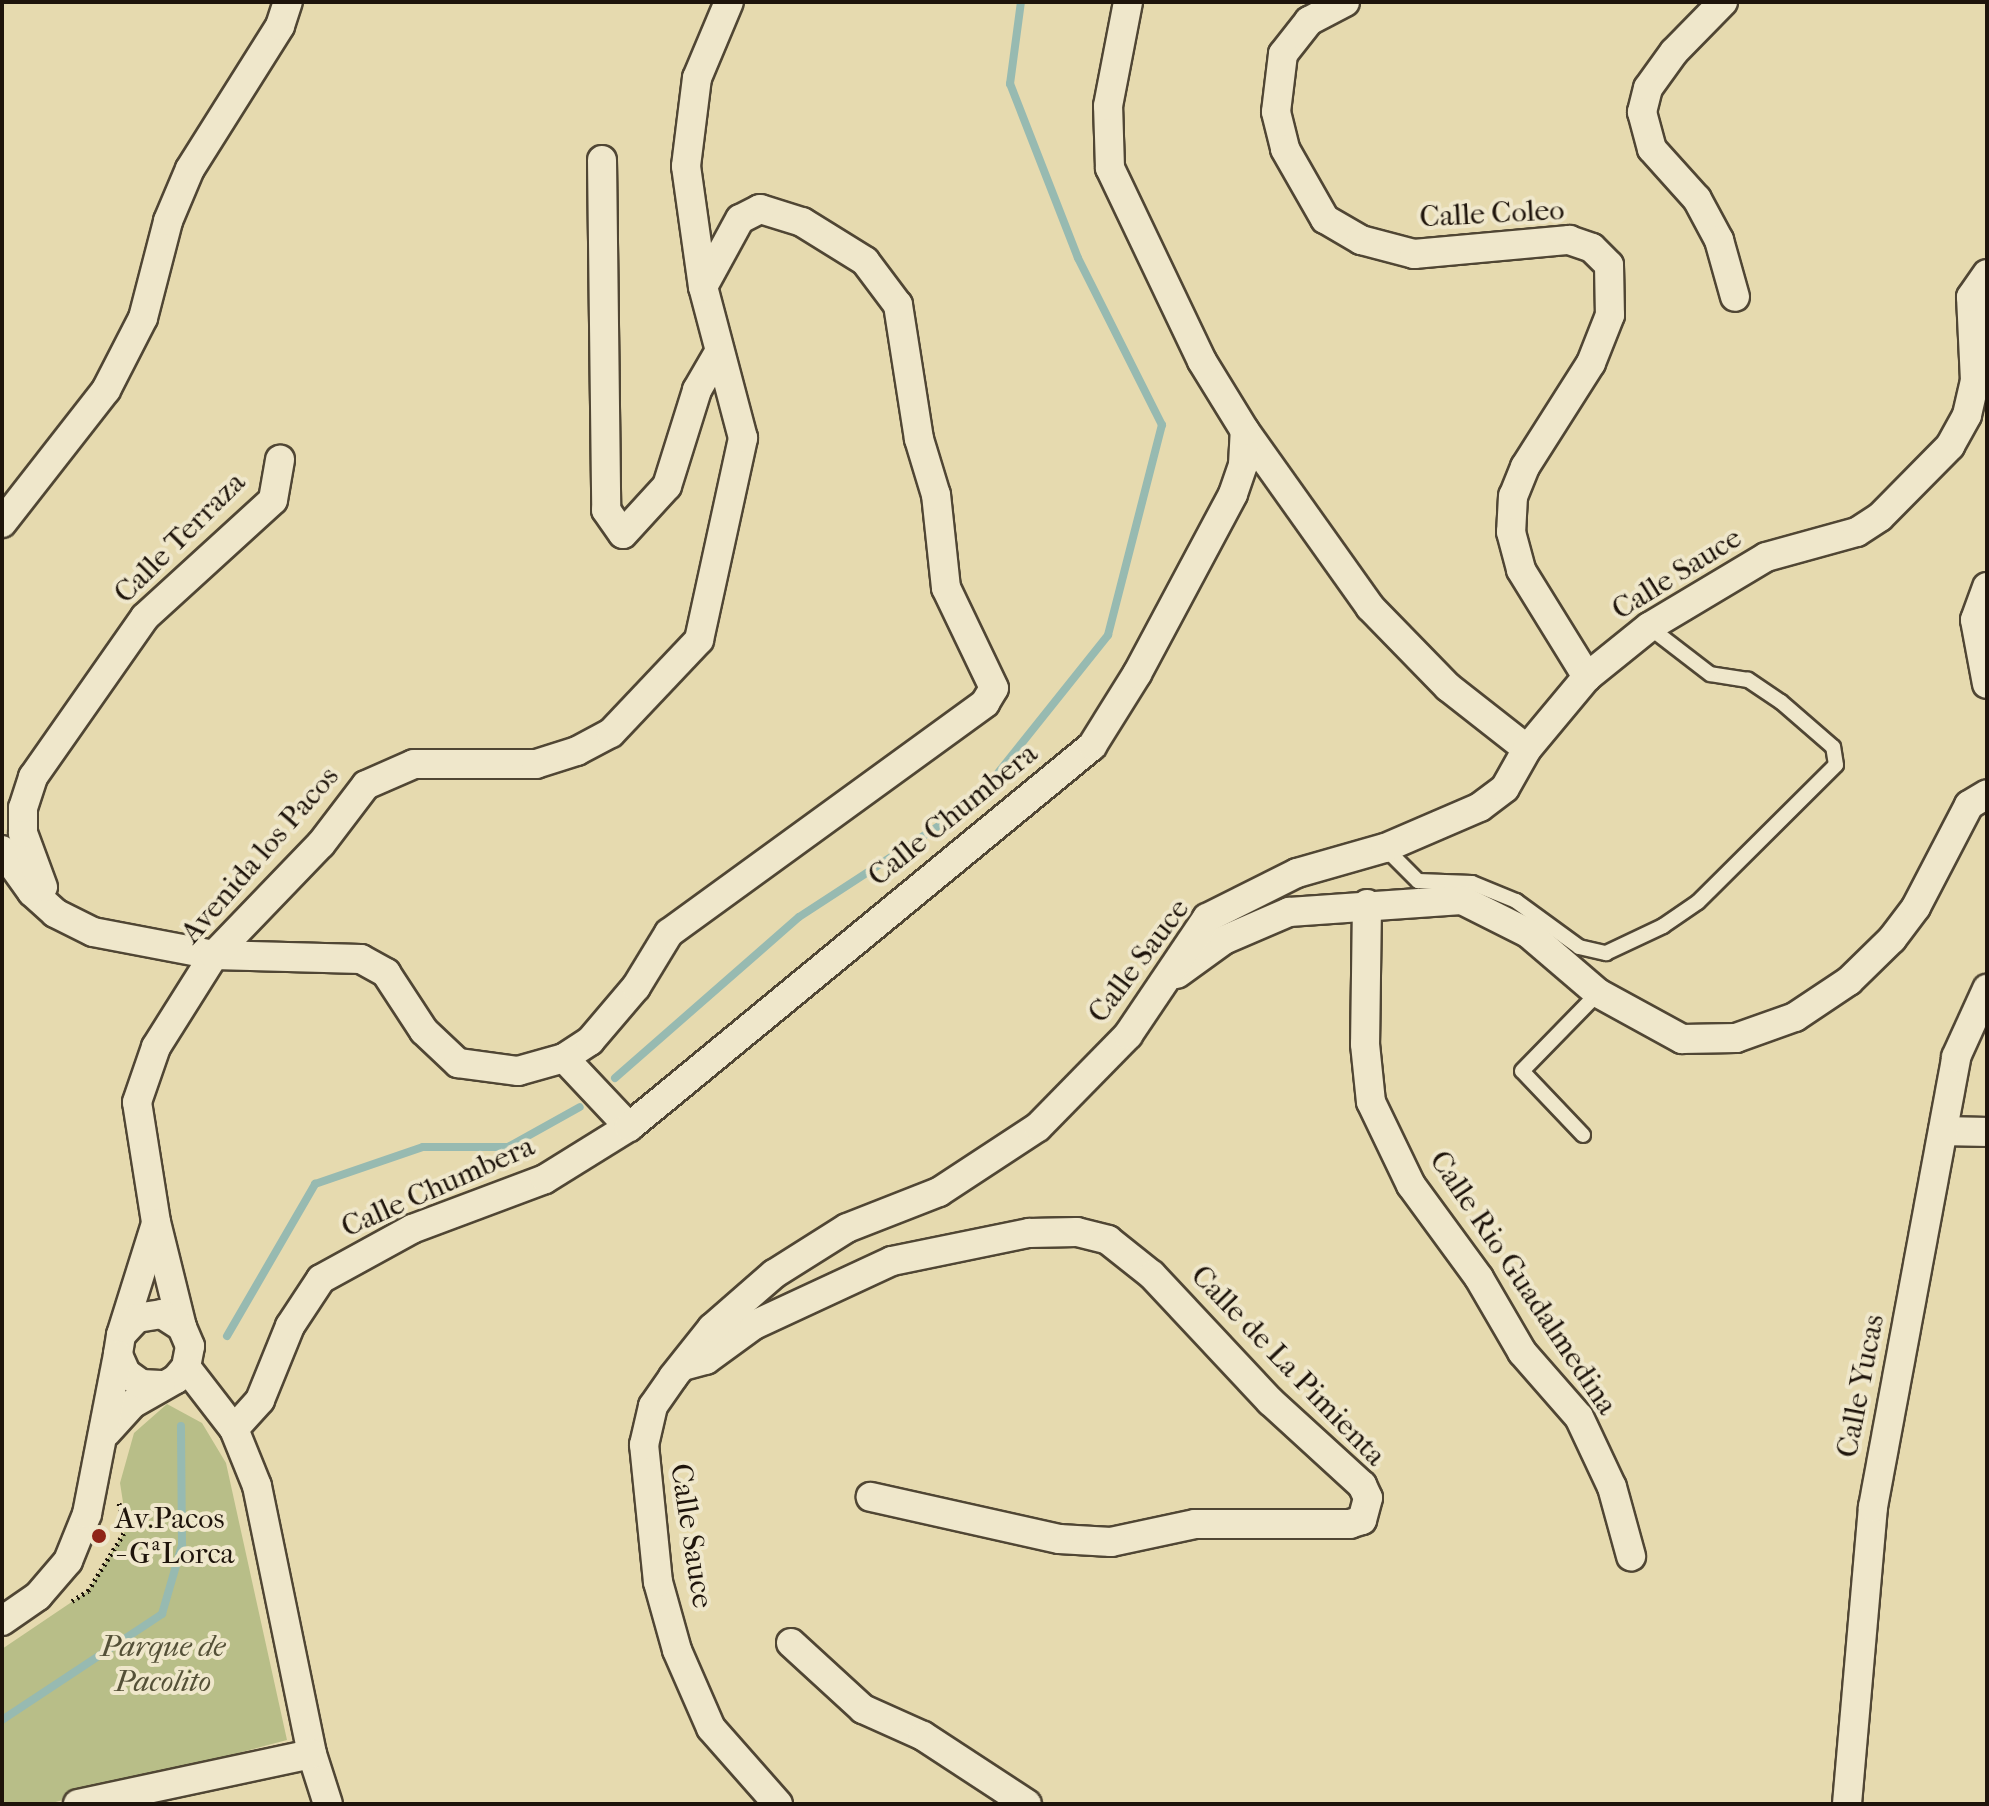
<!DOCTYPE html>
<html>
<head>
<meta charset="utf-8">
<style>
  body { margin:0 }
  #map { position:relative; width:1989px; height:1806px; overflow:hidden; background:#e6daaf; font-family:"IM FELL French Canon",serif }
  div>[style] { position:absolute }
  .green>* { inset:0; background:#b8be88 }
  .stream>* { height:8px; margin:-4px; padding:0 4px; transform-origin:4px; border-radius:4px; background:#97bab1 }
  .path>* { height:5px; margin-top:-2.5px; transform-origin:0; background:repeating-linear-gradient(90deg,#1e140b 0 2px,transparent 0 6px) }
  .roads { filter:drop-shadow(2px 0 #504634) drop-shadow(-2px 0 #504634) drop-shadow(0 2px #504634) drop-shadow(0 -2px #504634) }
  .lane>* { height:14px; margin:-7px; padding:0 7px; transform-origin:7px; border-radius:7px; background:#efe7cb }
  .street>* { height:28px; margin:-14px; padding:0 14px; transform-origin:14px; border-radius:14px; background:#efe7cb }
  .rail>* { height:6px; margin-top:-3px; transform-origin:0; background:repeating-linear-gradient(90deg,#1e140b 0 14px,transparent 0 28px) }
  .dots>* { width:22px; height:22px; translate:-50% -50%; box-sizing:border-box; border:4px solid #efe7cb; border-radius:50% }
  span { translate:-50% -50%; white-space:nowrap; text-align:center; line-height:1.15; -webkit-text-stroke:8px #efe7cb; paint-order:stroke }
  .street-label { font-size:30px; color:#1e140b }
  .poi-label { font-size:30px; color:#1e140b }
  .left { translate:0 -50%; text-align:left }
  .park-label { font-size:30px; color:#545037; font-style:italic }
  .frame { position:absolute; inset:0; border:4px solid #1e140b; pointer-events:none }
</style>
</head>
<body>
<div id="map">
  <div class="green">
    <div style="clip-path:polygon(167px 1404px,202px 1423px,226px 1463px,287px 1740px,48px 1804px,2px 1804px,2px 1649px,88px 1591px,127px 1528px,120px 1483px,134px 1433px)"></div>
  </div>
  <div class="stream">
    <div style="left:615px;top:1078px;width:244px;rotate:-41.2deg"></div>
    <div style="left:799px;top:917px;width:209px;rotate:-33.1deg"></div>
    <div style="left:974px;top:803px;width:215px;rotate:-51.4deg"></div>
    <div style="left:1108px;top:635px;width:217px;rotate:-75.6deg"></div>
    <div style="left:1162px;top:425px;width:187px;rotate:-116.7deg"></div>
    <div style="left:1078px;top:258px;width:187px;rotate:-111.3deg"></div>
    <div style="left:1010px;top:84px;width:83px;rotate:-82.4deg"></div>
    <div style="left:227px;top:1336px;width:176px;rotate:-59.9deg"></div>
    <div style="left:315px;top:1184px;width:114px;rotate:-18.9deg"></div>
    <div style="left:423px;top:1147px;width:85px"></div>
    <div style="left:508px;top:1147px;width:82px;rotate:-29.1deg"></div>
    <div style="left:2px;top:1720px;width:192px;rotate:-33.5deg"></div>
    <div style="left:162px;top:1614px;width:72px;rotate:-73.8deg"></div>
    <div style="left:182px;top:1545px;width:119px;rotate:-90.5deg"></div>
  </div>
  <div class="path">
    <div style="left:72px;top:1601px;width:19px;rotate:-32deg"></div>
    <div style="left:88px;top:1591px;width:74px;rotate:-58.2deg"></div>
    <div style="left:127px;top:1528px;width:28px;rotate:-108deg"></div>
  </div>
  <div class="roads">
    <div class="lane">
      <div style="left:1385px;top:848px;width:47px;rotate:45deg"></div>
      <div style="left:1418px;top:881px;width:54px;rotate:2.1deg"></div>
      <div style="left:1472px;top:883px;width:48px;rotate:22.2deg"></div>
      <div style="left:1516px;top:901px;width:78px;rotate:36.1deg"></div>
      <div style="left:1579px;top:947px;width:28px;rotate:13deg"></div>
      <div style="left:1606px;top:953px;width:63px;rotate:-25.3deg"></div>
      <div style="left:1663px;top:926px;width:42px;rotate:-34.4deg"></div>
      <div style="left:1698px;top:902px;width:194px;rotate:-44.8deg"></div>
      <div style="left:1836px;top:765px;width:18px;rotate:-99deg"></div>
      <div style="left:1833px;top:747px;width:69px;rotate:-139.1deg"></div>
      <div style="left:1781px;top:702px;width:40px;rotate:-146deg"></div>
      <div style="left:1748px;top:680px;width:38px;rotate:-171deg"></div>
      <div style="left:1710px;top:674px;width:77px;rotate:-142.4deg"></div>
      <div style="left:1583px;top:1135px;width:88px;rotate:-133.6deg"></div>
      <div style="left:1522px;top:1071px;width:109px;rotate:-45.7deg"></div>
    </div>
    <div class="street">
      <div style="left:1345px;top:2px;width:41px;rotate:152.2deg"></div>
      <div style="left:1309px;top:21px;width:42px;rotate:128.2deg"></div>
      <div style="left:1283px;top:54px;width:58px;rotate:96.9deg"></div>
      <div style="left:1276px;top:112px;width:38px;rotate:76deg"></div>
      <div style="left:1285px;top:149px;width:81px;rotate:60.3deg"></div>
      <div style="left:1325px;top:219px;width:42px;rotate:30.3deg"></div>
      <div style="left:1361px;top:240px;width:55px;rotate:14.8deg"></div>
      <div style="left:1414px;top:254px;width:156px;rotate:-5.2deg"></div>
      <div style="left:1569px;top:240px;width:24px;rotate:19deg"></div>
      <div style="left:1592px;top:248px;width:24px;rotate:45deg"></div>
      <div style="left:1609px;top:265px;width:50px;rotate:88.9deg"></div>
      <div style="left:1610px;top:315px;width:52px;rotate:111.6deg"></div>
      <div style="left:1591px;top:363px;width:123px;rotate:122.4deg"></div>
      <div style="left:1525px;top:467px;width:31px;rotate:112deg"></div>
      <div style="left:1513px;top:496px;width:36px;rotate:93deg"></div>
      <div style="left:1511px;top:532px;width:39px;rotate:75deg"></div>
      <div style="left:1521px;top:570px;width:126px;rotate:58.3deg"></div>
      <div style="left:1723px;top:2px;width:70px;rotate:134.4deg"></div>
      <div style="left:1674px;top:52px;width:44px;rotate:125.8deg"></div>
      <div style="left:1648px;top:88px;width:25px;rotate:104deg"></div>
      <div style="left:1642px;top:112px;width:38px;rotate:75deg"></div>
      <div style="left:1652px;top:149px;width:67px;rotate:48deg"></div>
      <div style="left:1697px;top:199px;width:47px;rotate:61.8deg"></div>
      <div style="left:1719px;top:240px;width:59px;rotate:74.3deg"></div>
      <div style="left:602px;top:160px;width:350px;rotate:89.3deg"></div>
      <div style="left:606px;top:510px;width:29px;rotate:55deg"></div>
      <div style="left:623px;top:534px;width:65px;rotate:-47.5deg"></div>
      <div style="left:667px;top:486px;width:101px;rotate:-72.6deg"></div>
      <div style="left:697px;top:390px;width:44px;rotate:-59.9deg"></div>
      <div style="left:1245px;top:431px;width:216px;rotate:54.6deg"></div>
      <div style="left:1370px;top:607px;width:112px;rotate:45.7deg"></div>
      <div style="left:1448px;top:687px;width:100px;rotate:38.1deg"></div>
      <div style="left:2px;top:523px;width:169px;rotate:-52deg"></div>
      <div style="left:106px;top:390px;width:81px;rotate:-62.8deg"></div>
      <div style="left:143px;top:318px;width:100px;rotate:-75.5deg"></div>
      <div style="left:168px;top:221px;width:56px;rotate:-67.1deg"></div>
      <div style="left:190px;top:169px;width:169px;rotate:-57.8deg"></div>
      <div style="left:280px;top:26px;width:25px;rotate:-72deg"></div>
      <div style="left:1987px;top:587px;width:35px;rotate:110deg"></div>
      <div style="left:1975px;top:620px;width:65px;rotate:79.4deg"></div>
      <div style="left:2px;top:850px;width:52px;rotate:54.5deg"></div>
      <div style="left:32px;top:892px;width:31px;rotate:42deg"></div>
      <div style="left:55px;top:913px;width:42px;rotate:26.6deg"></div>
      <div style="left:93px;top:932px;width:123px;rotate:10.8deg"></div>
      <div style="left:214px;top:955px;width:147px;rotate:1.6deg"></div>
      <div style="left:361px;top:959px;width:29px;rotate:29deg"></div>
      <div style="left:386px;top:973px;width:69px;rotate:56.8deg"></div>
      <div style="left:424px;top:1031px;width:47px;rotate:43.3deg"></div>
      <div style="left:458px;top:1063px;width:61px;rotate:7.6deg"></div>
      <div style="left:518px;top:1071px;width:48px;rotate:-15.8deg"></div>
      <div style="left:564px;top:1058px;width:31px;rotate:-33deg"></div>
      <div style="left:590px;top:1041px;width:71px;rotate:-49.6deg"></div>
      <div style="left:636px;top:987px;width:63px;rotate:-58.6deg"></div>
      <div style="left:669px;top:933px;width:391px;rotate:-36deg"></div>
      <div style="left:985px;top:703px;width:17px;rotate:-59deg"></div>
      <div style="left:994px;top:688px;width:111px;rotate:-115.6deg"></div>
      <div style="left:946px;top:588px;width:94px;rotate:-96.1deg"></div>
      <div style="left:936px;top:495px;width:59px;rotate:-106.9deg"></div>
      <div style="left:919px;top:439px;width:136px;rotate:-98.9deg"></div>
      <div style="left:898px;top:305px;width:55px;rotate:-126.9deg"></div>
      <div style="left:865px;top:261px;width:74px;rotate:-148.2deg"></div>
      <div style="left:802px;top:222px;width:44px;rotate:-162.8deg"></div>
      <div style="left:760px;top:209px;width:22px;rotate:153deg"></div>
      <div style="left:740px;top:219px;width:77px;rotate:118.6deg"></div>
      <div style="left:43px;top:887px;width:58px;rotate:-110.3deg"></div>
      <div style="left:23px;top:833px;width:25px;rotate:-90deg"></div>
      <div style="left:23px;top:808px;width:33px;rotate:-72deg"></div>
      <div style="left:33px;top:777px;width:195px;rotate:-55deg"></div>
      <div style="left:145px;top:617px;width:173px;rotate:-42.4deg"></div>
      <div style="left:273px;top:500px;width:41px;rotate:-80.1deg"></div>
      <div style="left:1367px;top:904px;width:140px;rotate:90.8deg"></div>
      <div style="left:1365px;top:1044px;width:58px;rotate:84.1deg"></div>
      <div style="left:1371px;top:1102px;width:92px;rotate:64.3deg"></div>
      <div style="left:1411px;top:1185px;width:115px;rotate:53.8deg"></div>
      <div style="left:1479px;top:1278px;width:86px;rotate:59.8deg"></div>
      <div style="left:1522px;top:1352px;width:86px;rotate:48.8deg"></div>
      <div style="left:1579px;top:1417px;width:77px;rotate:64.8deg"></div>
      <div style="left:1612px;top:1487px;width:72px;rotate:74.6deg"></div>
      <div style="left:1177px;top:974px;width:58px;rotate:-35.9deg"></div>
      <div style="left:1224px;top:940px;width:71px;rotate:-23.3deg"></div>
      <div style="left:1289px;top:912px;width:173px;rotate:-4deg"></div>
      <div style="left:1462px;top:900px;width:74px;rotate:26.6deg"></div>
      <div style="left:1528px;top:933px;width:92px;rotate:40.6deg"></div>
      <div style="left:1598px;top:993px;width:96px;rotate:28.7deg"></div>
      <div style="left:1682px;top:1039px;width:54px;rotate:-1.1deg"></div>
      <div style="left:1736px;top:1038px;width:63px;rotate:-19.6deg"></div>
      <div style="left:1795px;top:1017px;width:65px;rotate:-33.7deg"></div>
      <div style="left:1849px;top:981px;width:60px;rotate:-44.3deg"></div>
      <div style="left:1892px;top:939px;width:40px;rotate:-53deg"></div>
      <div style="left:1916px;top:907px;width:115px;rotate:-62.5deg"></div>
      <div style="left:1969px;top:805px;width:21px;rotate:-31deg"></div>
      <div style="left:564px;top:1058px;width:95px;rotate:46.7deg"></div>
      <div style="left:1943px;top:1131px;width:44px;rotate:1.3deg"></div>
      <div style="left:182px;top:1327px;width:108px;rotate:-103.9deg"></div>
      <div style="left:156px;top:1222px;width:121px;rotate:-99deg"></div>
      <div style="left:137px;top:1102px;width:58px;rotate:-70.9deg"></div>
      <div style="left:156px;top:1047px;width:109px;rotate:-57.8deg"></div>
      <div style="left:214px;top:955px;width:154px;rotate:-46.1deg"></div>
      <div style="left:321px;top:844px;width:74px;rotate:-52.7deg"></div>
      <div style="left:366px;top:785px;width:52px;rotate:-23.6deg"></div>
      <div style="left:414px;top:764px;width:122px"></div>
      <div style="left:536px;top:764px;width:43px;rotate:-17.6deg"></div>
      <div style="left:577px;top:751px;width:38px;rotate:-28deg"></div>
      <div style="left:611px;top:733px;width:128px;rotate:-46.6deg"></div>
      <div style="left:699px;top:640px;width:207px;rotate:-77.7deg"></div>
      <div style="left:743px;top:438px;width:156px;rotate:-104.8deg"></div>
      <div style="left:703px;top:287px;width:122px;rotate:-98deg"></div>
      <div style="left:686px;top:166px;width:89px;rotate:-82.9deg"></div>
      <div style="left:697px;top:78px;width:82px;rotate:-67.2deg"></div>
      <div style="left:121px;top:1335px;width:117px;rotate:-72.6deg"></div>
      <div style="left:683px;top:1366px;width:24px;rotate:-15deg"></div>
      <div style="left:706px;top:1360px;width:59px;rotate:-36.1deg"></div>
      <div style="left:754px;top:1325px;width:152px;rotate:-24.9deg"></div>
      <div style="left:892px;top:1261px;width:140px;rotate:-11.6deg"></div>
      <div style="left:1029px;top:1233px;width:48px;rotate:-1.2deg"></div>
      <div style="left:1077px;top:1232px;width:32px;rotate:14deg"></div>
      <div style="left:1108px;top:1240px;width:56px;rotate:38.5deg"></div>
      <div style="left:1152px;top:1275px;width:173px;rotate:46.9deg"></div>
      <div style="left:1270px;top:1401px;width:125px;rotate:42.4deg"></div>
      <div style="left:1362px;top:1485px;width:14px;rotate:65deg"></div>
      <div style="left:1368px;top:1498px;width:23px;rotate:105deg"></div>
      <div style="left:1362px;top:1520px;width:13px;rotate:162deg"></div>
      <div style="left:1350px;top:1524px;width:155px;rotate:180deg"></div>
      <div style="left:1195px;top:1524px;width:86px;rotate:167.9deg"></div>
      <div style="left:1111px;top:1542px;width:52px;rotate:-176.7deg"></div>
      <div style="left:1059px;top:1539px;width:193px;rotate:-167.4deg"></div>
      <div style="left:186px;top:1367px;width:78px;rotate:52.3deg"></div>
      <div style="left:234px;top:1429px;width:61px;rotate:68deg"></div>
      <div style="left:257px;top:1486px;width:274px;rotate:78.4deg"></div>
      <div style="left:312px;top:1754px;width:52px;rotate:72.3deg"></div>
      <div style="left:234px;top:1429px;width:39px;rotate:-48deg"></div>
      <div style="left:260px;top:1400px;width:80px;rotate:-67.9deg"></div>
      <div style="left:290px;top:1326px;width:56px;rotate:-56.6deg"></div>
      <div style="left:321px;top:1279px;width:104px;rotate:-28.8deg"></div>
      <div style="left:412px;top:1229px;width:142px;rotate:-20.6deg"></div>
      <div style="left:545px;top:1179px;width:99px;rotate:-31.8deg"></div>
      <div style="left:629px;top:1127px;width:600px;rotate:-39.45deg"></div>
      <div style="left:1092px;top:746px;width:85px;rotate:-58deg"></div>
      <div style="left:1137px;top:674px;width:204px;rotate:-61.9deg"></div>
      <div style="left:1233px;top:494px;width:31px;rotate:-71deg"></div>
      <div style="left:1243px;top:465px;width:34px;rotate:-87deg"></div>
      <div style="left:1245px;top:431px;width:82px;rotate:-121.6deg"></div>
      <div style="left:1202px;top:361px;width:214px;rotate:-115.5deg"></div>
      <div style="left:1110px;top:168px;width:62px;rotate:-91.8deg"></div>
      <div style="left:1108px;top:106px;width:106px;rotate:-79.1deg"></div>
      <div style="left:107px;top:1432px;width:38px;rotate:-48deg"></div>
      <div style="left:132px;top:1404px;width:51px;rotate:-29.6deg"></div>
      <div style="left:176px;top:1379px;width:16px;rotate:-50deg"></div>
      <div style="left:186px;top:1367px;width:21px;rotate:-79deg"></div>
      <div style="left:190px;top:1346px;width:21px;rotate:-113deg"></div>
      <div style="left:182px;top:1327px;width:24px;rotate:-147deg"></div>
      <div style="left:162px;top:1314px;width:25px;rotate:171deg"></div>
      <div style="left:137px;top:1318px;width:23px;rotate:133deg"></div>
      <div style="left:121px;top:1335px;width:20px;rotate:99deg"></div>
      <div style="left:118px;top:1355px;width:20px;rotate:66deg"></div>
      <div style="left:126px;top:1373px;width:19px;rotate:36deg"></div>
      <div style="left:141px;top:1384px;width:20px;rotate:3deg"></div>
      <div style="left:2px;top:1621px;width:44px;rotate:-34.8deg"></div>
      <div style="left:38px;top:1596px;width:46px;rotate:-49.4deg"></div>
      <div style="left:68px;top:1561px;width:51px;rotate:-68deg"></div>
      <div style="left:87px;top:1514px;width:162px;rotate:-79deg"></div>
      <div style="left:791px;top:1643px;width:98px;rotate:42.5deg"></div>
      <div style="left:863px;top:1709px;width:66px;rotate:24.2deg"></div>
      <div style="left:923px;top:1736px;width:124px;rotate:33.2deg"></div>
      <div style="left:78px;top:1804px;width:239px;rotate:-12.1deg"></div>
      <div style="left:778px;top:1804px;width:101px;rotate:-131.4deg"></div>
      <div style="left:711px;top:1728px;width:85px;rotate:-113.6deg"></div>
      <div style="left:677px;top:1650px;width:71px;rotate:-105.6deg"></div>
      <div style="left:658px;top:1582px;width:138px;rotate:-95.8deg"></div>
      <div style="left:644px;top:1445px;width:40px;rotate:-77deg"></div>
      <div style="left:653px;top:1406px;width:35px;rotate:-55deg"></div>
      <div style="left:673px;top:1377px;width:63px;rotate:-51.5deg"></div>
      <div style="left:712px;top:1328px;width:82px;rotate:-41.1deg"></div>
      <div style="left:774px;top:1274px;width:86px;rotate:-32.2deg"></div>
      <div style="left:847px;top:1228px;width:99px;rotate:-21.4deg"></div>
      <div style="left:939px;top:1192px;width:118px;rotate:-33.3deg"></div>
      <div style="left:1038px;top:1127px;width:129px;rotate:-45.6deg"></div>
      <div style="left:1128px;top:1035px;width:141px;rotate:-56deg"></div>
      <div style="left:1207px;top:918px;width:101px;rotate:-26.6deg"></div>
      <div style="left:1297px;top:873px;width:91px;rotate:-15.9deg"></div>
      <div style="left:1385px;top:848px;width:103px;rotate:-23.3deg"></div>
      <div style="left:1480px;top:807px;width:31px;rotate:-37deg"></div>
      <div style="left:1505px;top:788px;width:45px;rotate:-60.6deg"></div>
      <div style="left:1527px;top:749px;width:94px;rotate:-50.2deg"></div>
      <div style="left:1587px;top:677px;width:80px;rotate:-38.9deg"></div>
      <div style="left:1649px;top:627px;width:136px;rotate:-30.9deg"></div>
      <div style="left:1766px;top:557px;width:94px;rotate:-15.4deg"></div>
      <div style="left:1857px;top:532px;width:27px;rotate:-33deg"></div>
      <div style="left:1880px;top:517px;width:100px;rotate:-45.4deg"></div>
      <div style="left:1950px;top:446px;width:35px;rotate:-61deg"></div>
      <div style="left:1967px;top:415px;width:35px;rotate:-77deg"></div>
      <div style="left:1975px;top:381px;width:84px;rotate:-92.7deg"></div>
      <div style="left:1971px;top:297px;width:28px;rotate:-55deg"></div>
      <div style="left:1847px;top:1804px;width:298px;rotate:-85deg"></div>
      <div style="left:1873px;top:1507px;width:458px;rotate:-79.5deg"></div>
      <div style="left:1956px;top:1057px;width:75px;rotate:-65.5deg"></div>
    </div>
  </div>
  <div class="rail">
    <div style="left:1986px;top:1729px;width:1px"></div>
  </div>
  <div class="dots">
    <div style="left:99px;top:1536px;background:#8f2418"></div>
  </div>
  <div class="street-label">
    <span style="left:1492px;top:214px;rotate:-3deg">Calle Coleo</span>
    <span style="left:180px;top:538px;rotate:-45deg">Calle Terraza</span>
    <span style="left:1677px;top:574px;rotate:-32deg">Calle Sauce</span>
    <span style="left:953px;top:815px;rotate:-39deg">Calle Chumbera</span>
    <span style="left:260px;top:855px;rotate:-49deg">Avenida los Pacos</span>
    <span style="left:1139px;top:961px;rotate:-53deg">Calle Sauce</span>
    <span style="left:438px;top:1187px;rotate:-24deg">Calle Chumbera</span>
    <span style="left:1523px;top:1283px;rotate:56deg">Calle Rio Guadalmedina</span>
    <span style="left:1288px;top:1366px;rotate:46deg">Calle de La Pimienta</span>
    <span style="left:1861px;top:1386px;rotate:-79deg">Calle Yucas</span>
    <span style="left:691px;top:1536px;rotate:81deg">Calle Sauce</span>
  </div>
  <div class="poi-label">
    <span class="left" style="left:115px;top:1536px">Av.Pacos<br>- GªLorca</span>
  </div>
  <div class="park-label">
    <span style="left:163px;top:1664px">Parque de<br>Pacolito</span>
  </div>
  <div class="frame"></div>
</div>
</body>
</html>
